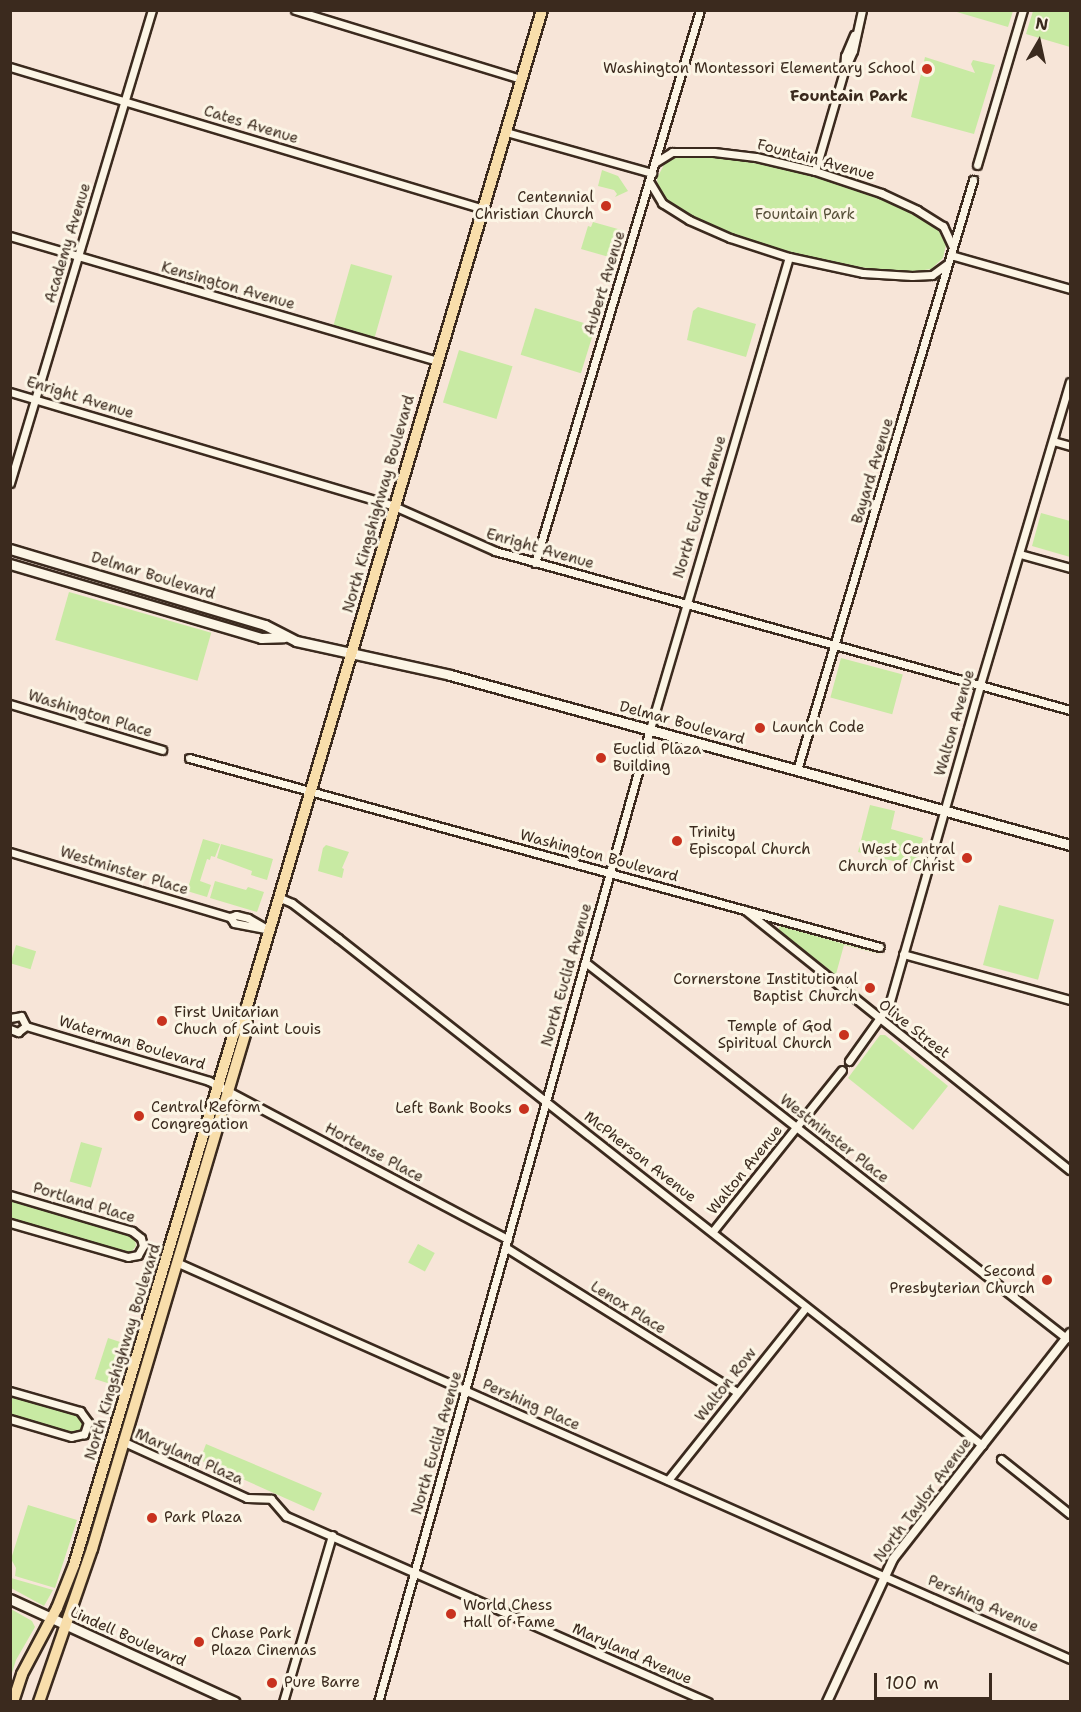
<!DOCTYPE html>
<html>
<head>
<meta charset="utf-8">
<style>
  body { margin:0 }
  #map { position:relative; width:1081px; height:1712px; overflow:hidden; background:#f7e5d8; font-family:"Shantell Sans",sans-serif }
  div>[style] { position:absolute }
  .green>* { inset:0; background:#c8eaa3; transform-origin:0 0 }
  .roads { filter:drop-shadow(2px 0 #3b2a1e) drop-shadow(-2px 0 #3b2a1e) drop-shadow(0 2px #3b2a1e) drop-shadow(0 -2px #3b2a1e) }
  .minor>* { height:7px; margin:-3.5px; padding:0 3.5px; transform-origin:3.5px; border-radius:3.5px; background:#fcf5e5 }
  .tertiary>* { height:8px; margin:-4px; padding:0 4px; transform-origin:4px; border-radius:4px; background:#fcf5e5 }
  .secondary>* { height:9px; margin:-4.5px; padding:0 4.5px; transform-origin:4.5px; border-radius:4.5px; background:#fcf5e5 }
  .primary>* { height:10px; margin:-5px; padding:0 5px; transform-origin:5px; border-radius:5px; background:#f8deab }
  .dots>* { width:16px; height:16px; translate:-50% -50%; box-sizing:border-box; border:3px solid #fcf5e5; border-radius:50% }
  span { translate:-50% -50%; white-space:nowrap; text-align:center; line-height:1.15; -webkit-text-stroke:6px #fcf5e5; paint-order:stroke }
  .poi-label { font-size:15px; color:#3b2a1e }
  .right { translate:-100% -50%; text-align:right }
  .left { translate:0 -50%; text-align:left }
  .street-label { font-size:15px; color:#3b2a1e }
  .park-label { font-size:15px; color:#575039 }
  .neighbourhood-label { font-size:16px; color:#3b2a1e; font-weight:700 }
  .frame { position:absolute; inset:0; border:12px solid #3b2a1e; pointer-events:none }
  .north { position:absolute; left:1009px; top:12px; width:60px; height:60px; -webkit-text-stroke:4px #fcf5e5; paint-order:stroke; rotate:9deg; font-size:16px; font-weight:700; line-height:24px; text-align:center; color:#3b2a1e }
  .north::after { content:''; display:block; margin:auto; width:21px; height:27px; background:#3b2a1e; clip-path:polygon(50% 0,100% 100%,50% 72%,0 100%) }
  .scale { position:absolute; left:874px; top:1673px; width:118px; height:27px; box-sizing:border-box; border:3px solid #3b2a1e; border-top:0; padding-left:8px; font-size:18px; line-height:21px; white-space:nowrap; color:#3b2a1e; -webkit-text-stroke:4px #fcf5e5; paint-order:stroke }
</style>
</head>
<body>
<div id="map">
  <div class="green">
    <div style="clip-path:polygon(950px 10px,1013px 10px,1013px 11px,1008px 27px)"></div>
    <div style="clip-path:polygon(1033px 11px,1070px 11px,1070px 47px,1026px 34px)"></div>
    <div style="clip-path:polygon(925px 57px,975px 73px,971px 64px,973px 60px,995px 65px,974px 134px,911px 117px)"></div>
    <div style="clip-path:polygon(713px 156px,792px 170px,882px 198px,937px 228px,946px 245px,943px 258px,931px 269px,911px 272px,871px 269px,825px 260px,779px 249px,729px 232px,693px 216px,664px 198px,658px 189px,657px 178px,666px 161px,677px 157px)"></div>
    <div style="clip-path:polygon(602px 170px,618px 176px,628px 191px,615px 197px,617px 194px,614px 190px,598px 186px)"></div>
    <div style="clip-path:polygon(593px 222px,625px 231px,616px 259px,581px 249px,588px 226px,591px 227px)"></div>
    <div style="left:351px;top:264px;width:43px;height:66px;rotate:16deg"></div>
    <div style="clip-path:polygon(698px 307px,756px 324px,746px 357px,687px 340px,693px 311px)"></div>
    <div style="left:535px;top:308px;width:63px;height:49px;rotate:17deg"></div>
    <div style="left:459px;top:350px;width:56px;height:55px;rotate:17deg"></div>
    <div style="clip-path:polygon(1041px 513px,1070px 521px,1070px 557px,1032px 546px)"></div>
    <div style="left:69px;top:592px;width:148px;height:50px;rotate:16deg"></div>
    <div style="left:841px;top:658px;width:64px;height:41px;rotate:15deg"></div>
    <div style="clip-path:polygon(870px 805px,895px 811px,891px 829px,923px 838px,916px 867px,858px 852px)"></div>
    <div style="clip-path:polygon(203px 839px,220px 844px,215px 857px,211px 856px,210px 860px,207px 859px,200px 881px,211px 885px,207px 897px,187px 891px)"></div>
    <div style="clip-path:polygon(221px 844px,273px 859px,267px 880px,251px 875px,252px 871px,217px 858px)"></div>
    <div style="clip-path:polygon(326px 845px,349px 852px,342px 868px,344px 869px,342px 878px,318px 871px,323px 848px)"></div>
    <div style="clip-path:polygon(215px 881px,246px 890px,248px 887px,264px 892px,257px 912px,210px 898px)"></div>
    <div style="left:999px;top:905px;width:57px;height:62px;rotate:15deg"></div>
    <div style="clip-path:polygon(780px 926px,887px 956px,844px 945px,836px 974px,875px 1005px,778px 930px)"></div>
    <div style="left:16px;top:945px;width:21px;height:19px;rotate:17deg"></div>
    <div style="clip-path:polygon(880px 1035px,885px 1035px,948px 1086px,913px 1130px,848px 1078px)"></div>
    <div style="left:81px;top:1142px;width:22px;height:41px;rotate:16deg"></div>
    <div style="clip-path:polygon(10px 1201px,130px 1236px,135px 1240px,136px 1246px,132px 1251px,125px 1252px,11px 1218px)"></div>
    <div style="left:418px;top:1244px;width:19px;height:21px;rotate:28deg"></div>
    <div style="left:108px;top:1338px;width:20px;height:43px;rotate:18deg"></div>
    <div style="clip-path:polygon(10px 1396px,77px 1416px,82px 1420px,83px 1427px,78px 1432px,72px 1432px,11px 1414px)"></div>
    <div style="clip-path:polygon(206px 1444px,322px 1493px,314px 1511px,200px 1460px)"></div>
    <div style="clip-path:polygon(28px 1505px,77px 1520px,55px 1588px,15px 1576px,16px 1568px,11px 1559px)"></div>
    <div style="clip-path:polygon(11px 1578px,53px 1590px,44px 1606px,11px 1588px)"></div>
    <div style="clip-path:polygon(11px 1609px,32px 1621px,35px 1627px,16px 1660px,11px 1676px)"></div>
  </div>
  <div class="roads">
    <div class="minor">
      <div style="left:295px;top:10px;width:236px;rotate:17deg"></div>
      <div style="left:10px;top:67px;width:494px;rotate:16.7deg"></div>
      <div style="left:844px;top:70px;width:14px;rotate:-86deg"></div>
      <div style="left:845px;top:56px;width:23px;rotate:-67deg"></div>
      <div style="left:506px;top:132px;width:152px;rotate:15.7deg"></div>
      <div style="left:656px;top:162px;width:19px;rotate:-32deg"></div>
      <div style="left:672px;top:152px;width:42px"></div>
      <div style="left:714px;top:152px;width:42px;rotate:6.8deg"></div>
      <div style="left:756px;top:157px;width:61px;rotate:13.3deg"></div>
      <div style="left:815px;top:171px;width:70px;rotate:18.4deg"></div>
      <div style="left:881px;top:193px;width:40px;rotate:25deg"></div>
      <div style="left:917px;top:210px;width:31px;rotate:32deg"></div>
      <div style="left:943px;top:226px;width:23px;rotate:65deg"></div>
      <div style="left:977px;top:165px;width:162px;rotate:-73.5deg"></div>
      <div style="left:815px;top:171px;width:104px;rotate:-73.8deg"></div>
      <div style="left:844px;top:71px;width:22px;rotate:-66deg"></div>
      <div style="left:853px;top:51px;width:42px;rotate:-77.6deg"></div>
      <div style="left:649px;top:181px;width:26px;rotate:59deg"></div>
      <div style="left:662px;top:203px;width:32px;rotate:32deg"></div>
      <div style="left:689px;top:220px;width:45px;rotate:23.7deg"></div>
      <div style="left:730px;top:238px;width:62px;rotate:17.9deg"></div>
      <div style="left:789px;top:257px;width:76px;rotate:12.2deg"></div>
      <div style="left:863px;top:273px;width:49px;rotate:3.5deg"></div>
      <div style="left:912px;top:276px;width:20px;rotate:-3deg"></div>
      <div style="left:932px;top:275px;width:19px;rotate:-36deg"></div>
      <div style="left:10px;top:236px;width:445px;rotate:16.3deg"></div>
      <div style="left:951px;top:255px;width:124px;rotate:15.9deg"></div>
      <div style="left:10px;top:392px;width:401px;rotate:16.5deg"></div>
      <div style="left:394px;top:506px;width:111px;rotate:24deg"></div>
      <div style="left:495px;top:551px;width:597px;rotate:15.46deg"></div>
      <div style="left:1053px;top:441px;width:18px;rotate:16deg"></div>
      <div style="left:10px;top:483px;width:494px;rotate:-73.3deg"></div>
      <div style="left:1020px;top:554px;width:52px;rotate:15.6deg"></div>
      <div style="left:535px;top:563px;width:577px;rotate:-73.39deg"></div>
      <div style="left:10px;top:704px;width:159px;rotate:16.8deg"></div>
      <div style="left:189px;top:758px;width:716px;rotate:15.3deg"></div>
      <div style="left:797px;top:770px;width:616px;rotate:-73.39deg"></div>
      <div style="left:10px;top:852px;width:229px;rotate:16.5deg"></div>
      <div style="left:230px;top:917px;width:6px;rotate:-18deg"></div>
      <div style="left:236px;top:915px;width:12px;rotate:14deg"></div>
      <div style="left:248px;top:918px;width:24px;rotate:30deg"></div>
      <div style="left:278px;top:897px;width:15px;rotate:23deg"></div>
      <div style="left:292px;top:903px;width:58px;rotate:37.3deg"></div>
      <div style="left:338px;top:938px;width:820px;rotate:38.21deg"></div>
      <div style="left:745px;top:910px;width:416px;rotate:38.7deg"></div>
      <div style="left:230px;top:917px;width:7px;rotate:56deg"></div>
      <div style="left:234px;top:923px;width:36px;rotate:11deg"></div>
      <div style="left:903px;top:954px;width:173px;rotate:15.4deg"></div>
      <div style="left:585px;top:962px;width:611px;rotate:38.01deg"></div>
      <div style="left:10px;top:1018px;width:11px;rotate:-10deg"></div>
      <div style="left:21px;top:1016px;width:11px;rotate:63deg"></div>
      <div style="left:26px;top:1026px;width:191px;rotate:16.7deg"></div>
      <div style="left:209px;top:1081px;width:338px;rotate:27.9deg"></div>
      <div style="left:10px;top:1029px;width:9px;rotate:21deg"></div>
      <div style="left:18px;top:1032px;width:10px;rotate:-37deg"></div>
      <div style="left:849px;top:1061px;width:69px;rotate:-54.5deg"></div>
      <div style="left:889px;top:1005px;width:333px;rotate:-74.1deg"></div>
      <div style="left:980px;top:685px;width:316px;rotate:-73.5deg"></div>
      <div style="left:10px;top:1195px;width:127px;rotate:16.4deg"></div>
      <div style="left:132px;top:1231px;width:11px;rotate:38deg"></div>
      <div style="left:141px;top:1238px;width:8px;rotate:76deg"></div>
      <div style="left:143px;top:1246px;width:10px;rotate:119deg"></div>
      <div style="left:138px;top:1255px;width:10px;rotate:169deg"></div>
      <div style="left:128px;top:1257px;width:123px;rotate:-163.9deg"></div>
      <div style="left:713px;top:1231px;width:206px;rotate:-51.3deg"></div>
      <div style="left:505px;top:1247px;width:274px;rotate:32deg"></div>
      <div style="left:176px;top:1262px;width:978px;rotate:23.94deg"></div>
      <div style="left:10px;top:1391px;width:73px;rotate:15.9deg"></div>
      <div style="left:80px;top:1411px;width:14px;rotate:54deg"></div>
      <div style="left:88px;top:1422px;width:13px;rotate:108deg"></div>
      <div style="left:84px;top:1434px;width:13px;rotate:167deg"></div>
      <div style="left:71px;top:1437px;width:64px;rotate:-163.6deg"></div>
      <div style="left:122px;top:1441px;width:137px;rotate:24.5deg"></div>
      <div style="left:247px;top:1498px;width:24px;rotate:2deg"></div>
      <div style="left:271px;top:1499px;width:23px;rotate:49deg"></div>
      <div style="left:286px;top:1516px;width:461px;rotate:23.8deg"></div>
      <div style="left:1001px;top:1459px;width:88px;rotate:38.6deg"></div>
      <div style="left:668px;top:1480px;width:221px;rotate:-51.4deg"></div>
      <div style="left:283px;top:1702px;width:174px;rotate:-73.6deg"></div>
      <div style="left:378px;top:1702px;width:1010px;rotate:-74.38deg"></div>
      <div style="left:650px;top:729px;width:492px;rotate:-73.6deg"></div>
    </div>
    <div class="tertiary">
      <div style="left:827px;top:1702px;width:157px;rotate:-65.2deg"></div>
      <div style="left:893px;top:1559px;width:287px;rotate:-51.9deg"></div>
    </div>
    <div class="secondary">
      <div style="left:10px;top:549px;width:266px;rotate:16.6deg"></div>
      <div style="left:265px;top:625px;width:35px;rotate:27deg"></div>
      <div style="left:296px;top:641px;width:158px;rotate:12.4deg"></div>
      <div style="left:450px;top:675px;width:643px;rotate:15.33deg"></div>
      <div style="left:10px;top:564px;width:262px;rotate:16.4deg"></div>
      <div style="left:261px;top:638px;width:23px;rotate:-2deg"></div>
      <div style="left:10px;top:1599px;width:247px;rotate:24.6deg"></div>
    </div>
    <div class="primary">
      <div style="left:13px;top:1702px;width:29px;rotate:-72deg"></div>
      <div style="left:22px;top:1674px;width:75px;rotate:-62.1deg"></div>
      <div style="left:57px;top:1608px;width:46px;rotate:-68.4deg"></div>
      <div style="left:74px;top:1565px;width:552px;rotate:-73.27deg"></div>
      <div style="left:233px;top:1036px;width:33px;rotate:-65deg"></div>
      <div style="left:247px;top:1006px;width:1039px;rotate:-73.5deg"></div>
      <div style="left:39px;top:1702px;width:162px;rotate:-70.9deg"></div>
      <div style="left:92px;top:1549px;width:540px;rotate:-73.44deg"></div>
      <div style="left:246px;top:1031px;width:22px;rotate:-87deg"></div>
    </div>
  </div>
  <div class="dots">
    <div style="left:927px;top:69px;background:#c8321e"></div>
    <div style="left:606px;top:206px;background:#c8321e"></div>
    <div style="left:760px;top:728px;background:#c8321e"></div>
    <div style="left:601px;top:758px;background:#c8321e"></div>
    <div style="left:677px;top:841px;background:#c8321e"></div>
    <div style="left:967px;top:858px;background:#c8321e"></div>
    <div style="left:870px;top:988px;background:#c8321e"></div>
    <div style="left:162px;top:1021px;background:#c8321e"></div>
    <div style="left:844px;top:1035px;background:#c8321e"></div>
    <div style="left:524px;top:1109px;background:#c8321e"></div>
    <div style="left:139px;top:1116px;background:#c8321e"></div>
    <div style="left:1047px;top:1280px;background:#c8321e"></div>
    <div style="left:152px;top:1518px;background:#c8321e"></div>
    <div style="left:451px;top:1614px;background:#c8321e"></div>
    <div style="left:199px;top:1642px;background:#c8321e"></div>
    <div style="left:272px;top:1683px;background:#c8321e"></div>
  </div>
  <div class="poi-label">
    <span class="right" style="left:915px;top:69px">Washington Montessori Elementary School</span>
    <span class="right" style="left:594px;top:206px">Centennial<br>Christian Church</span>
    <span class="left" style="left:772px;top:728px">Launch Code</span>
    <span class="left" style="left:613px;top:758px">Euclid Plaza<br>Building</span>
    <span class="left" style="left:689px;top:841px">Trinity<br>Episcopal Church</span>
    <span class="right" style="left:955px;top:858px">West Central<br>Church of Christ</span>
    <span class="right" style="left:858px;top:988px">Cornerstone Institutional<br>Baptist Church</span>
    <span class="left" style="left:174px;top:1021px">First Unitarian<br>Chuch of Saint Louis</span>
    <span class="right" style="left:832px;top:1035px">Temple of God<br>Spiritual Church</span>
    <span class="left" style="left:151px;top:1116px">Central Reform<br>Congregation</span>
    <span class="right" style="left:512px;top:1109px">Left Bank Books</span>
    <span class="right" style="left:1035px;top:1280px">Second<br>Presbyterian Church</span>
    <span class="left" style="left:164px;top:1518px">Park Plaza</span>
    <span class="left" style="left:463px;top:1614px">World Chess<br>Hall of Fame</span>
    <span class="left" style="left:211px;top:1642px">Chase Park<br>Plaza Cinemas</span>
    <span class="left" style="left:284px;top:1683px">Pure Barre</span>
  </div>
  <div class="street-label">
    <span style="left:251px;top:125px;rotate:17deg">Cates Avenue</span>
    <span style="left:816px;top:160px;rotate:15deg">Fountain Avenue</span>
    <span style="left:68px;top:243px;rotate:-73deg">Academy Avenue</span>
    <span style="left:605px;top:283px;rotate:-73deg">Aubert Avenue</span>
    <span style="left:228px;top:286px;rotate:16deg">Kensington Avenue</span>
    <span style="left:80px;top:398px;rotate:17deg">Enright Avenue</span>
    <span style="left:873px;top:471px;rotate:-73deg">Bayard Avenue</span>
    <span style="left:379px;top:504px;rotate:-74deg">North Kingshighway Boulevard</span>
    <span style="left:700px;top:507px;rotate:-73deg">North Euclid Avenue</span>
    <span style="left:540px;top:549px;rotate:16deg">Enright Avenue</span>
    <span style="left:153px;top:576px;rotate:17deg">Delmar Boulevard</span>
    <span style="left:90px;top:714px;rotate:17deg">Washington Place</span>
    <span style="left:682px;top:723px;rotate:15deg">Delmar Boulevard</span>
    <span style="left:955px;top:723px;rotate:-74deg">Walton Avenue</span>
    <span style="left:599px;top:856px;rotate:15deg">Washington Boulevard</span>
    <span style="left:124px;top:871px;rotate:17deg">Westminster Place</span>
    <span style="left:567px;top:975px;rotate:-74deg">North Euclid Avenue</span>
    <span style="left:914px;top:1029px;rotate:38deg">Olive Street</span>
    <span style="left:132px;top:1043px;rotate:17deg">Waterman Boulevard</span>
    <span style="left:834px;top:1139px;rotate:38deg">Westminster Place</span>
    <span style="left:374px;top:1153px;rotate:28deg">Hortense Place</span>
    <span style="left:640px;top:1157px;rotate:38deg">McPherson Avenue</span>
    <span style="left:745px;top:1170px;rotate:-51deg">Walton Avenue</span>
    <span style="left:84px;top:1203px;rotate:17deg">Portland Place</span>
    <span style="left:628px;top:1308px;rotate:32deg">Lenox Place</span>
    <span style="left:123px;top:1352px;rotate:-73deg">North Kingshighway Boulevard</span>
    <span style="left:726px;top:1385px;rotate:-52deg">Walton Row</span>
    <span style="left:531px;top:1405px;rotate:24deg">Pershing Place</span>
    <span style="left:437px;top:1443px;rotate:-74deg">North Euclid Avenue</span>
    <span style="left:189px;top:1457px;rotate:24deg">Maryland Plaza</span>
    <span style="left:923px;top:1500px;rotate:-53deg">North Taylor Avenue</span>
    <span style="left:983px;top:1604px;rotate:24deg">Pershing Avenue</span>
    <span style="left:128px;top:1637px;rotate:24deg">Lindell Boulevard</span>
    <span style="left:632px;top:1654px;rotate:24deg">Maryland Avenue</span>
  </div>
  <div class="park-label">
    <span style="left:805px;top:215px">Fountain Park</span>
  </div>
  <div class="neighbourhood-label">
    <span style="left:849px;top:96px">Fountain Park</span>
  </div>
  <div class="frame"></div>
  <div class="north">N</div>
  <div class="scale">100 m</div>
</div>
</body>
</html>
